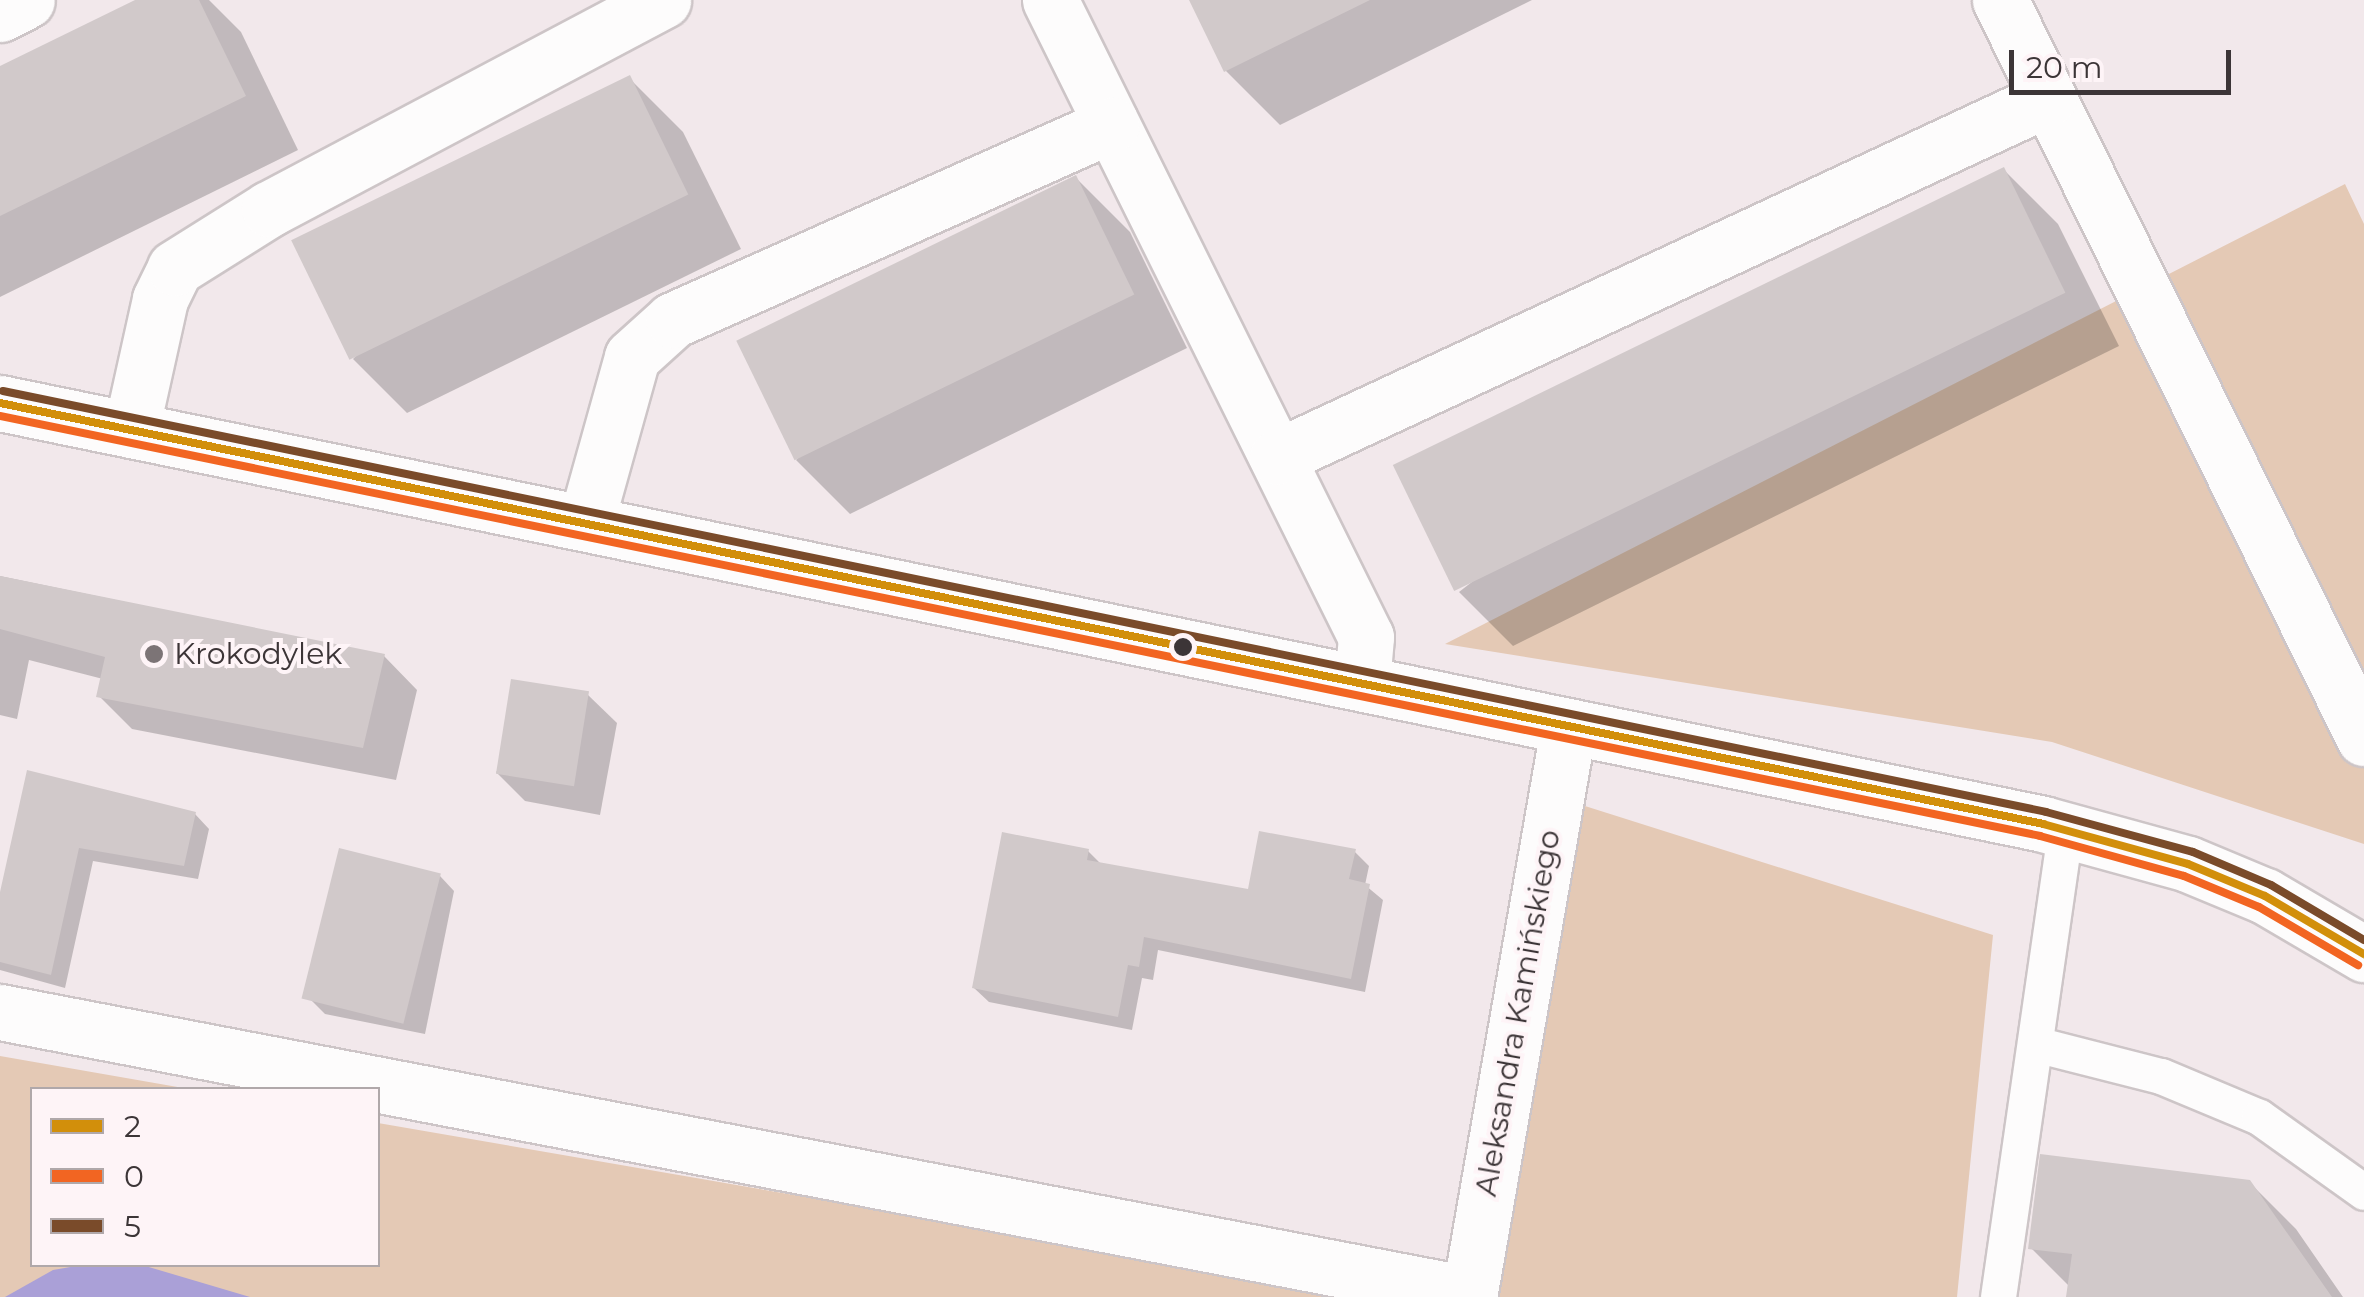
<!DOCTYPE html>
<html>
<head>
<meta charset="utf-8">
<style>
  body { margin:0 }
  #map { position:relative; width:2364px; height:1297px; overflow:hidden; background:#f2e8eb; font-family:Montserrat,sans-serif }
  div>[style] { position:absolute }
  .green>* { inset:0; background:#e4c9b5 }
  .water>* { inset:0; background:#aaa0d7 }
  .shadow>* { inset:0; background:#0003 }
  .building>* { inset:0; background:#d1c9ca; transform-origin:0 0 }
  .roads { filter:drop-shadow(2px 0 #cdc5c7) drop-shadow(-2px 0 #cdc5c7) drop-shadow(0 2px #cdc5c7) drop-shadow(0 -2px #cdc5c7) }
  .lane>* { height:35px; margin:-17.5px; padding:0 17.5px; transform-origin:17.5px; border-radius:17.5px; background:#fdfcfc }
  .street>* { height:55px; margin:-27.5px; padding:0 27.5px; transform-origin:27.5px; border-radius:27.5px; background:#fdfcfc }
  .secondary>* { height:55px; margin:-27.5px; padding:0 27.5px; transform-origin:27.5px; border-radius:27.5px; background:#fdfcfc }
  .bus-1>* { height:8px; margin:-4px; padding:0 4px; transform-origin:4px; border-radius:4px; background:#d28f0b }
  .bus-2>* { height:8px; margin:-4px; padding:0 4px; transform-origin:4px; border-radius:4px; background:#f26522 }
  .bus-3>* { height:8px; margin:-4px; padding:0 4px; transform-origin:4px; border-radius:4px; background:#7a4b2a }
  .dots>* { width:28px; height:28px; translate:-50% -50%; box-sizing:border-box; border:5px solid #fef4f7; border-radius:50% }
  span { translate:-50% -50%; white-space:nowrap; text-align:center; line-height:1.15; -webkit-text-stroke:8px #fef4f7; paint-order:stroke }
  .poi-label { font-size:30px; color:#3c3537 }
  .left { translate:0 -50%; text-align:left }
  .street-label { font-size:30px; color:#3c3537 }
  .legend { position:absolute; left:30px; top:1087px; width:350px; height:180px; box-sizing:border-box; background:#fef4f7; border:2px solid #b0a8aa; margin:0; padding:12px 18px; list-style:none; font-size:30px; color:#3c3537 }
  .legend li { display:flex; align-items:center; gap:20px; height:50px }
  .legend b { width:50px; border:2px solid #b0a8aa }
  .scale { position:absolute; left:2009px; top:50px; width:222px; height:45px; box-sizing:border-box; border:5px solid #3c3537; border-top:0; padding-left:12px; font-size:30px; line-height:35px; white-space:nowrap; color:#3c3537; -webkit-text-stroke:8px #fef4f7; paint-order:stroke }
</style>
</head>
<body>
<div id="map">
  <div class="green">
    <div style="clip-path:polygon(2345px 184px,2364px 224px,2364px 844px,2052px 742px,1445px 644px)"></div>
    <div style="clip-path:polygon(1566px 800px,1993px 935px,1957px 1297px,1499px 1297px)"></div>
    <div style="clip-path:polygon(0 1056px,189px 1089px,32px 1090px,32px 1264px,378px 1264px,378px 1123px,1383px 1297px,0 1297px)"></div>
  </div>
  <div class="water">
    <div style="clip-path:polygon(82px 1265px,142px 1265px,250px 1297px,5px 1297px,53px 1270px)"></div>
  </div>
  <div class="shadow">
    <div style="clip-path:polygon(141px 0,209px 0,241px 32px,298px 150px,0 297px,0 69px)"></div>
    <div style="clip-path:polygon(1192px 0,1532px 0,1280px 125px,1226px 71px)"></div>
    <div style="clip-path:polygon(629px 78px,683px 132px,741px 249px,407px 413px,353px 359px)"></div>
    <div style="clip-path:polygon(2004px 170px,2058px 224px,2119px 346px,1513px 646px,1459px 592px)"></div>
    <div style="clip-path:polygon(1076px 178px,1130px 232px,1187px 348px,850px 514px,796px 460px)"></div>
    <div style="clip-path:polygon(0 576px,384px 656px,417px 690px,396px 780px,132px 729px,99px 696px,103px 679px,29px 660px,17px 719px,0 715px)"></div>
    <div style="clip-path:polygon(588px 695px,617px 723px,600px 815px,525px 801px,496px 772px)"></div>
    <div style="clip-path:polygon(29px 773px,195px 814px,209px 829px,198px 879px,93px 861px,65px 988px,0 970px,0 903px)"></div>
    <div style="clip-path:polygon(1088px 851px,1102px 865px,1250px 891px,1354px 851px,1369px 866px,1365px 885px,1383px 900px,1365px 992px,1158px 950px,1153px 980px,1142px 978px,1132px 1030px,989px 1002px,974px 988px)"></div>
    <div style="clip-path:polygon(440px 876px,454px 891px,425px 1034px,325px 1014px,310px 999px)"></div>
    <div style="clip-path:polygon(2249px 1182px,2296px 1229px,2343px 1297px,2069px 1297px,2070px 1287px,2031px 1248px)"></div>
  </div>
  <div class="building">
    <div style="clip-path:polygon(135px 0,199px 0,246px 96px,0 216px,0 66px)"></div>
    <div style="clip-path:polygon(1189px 0,1370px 0,1224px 72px)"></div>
    <div style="left:630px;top:75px;width:133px;height:377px;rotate:64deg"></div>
    <div style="left:2004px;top:167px;width:140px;height:680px;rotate:64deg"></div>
    <div style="left:1076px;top:175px;width:133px;height:378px;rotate:64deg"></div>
    <div style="clip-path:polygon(0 576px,385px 654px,363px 748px,96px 697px,105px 657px,0 629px)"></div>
    <div style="left:511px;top:679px;width:79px;height:96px;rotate:9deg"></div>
    <div style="clip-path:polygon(27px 770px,196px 812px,184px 866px,79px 848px,51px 975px,0 962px,0 892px)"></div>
    <div style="clip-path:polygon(1259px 831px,1356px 849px,1349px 879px,1370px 884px,1351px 979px,1144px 937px,1139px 967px,1128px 965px,1118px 1017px,972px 988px,1002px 832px,1089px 849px,1087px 860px,1248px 889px)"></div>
    <div style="left:339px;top:848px;width:105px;height:155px;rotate:14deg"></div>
    <div style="clip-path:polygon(2040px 1154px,2250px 1180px,2332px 1297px,2066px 1297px,2072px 1254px,2028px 1249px)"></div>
  </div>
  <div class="roads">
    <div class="lane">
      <div style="left:2035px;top:1044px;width:130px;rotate:14.3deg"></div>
      <div style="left:2161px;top:1076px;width:106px;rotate:22.7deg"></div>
      <div style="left:2259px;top:1117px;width:129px;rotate:35.5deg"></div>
      <div style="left:1998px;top:1297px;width:471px;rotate:-81.8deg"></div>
    </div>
    <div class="street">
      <div style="left:1050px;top:0;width:711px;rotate:63.62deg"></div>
      <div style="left:1366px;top:637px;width:46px;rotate:95deg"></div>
      <div style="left:2000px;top:0;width:823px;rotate:63.75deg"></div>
      <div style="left:0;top:14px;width:30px;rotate:-27deg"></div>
      <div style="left:131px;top:430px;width:134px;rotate:-77.5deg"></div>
      <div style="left:160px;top:299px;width:34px;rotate:-64deg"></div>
      <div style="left:175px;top:268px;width:111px;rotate:-32.1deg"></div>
      <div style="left:269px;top:209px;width:446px;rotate:-27.9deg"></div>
      <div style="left:1277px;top:457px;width:851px;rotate:-24.94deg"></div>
      <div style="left:586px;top:522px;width:171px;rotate:-74.4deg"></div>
      <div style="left:632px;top:357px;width:55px;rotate:-42.1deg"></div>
      <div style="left:673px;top:320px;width:480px;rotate:-24deg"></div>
      <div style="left:0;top:1012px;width:1496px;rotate:10.87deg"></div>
      <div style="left:1469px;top:1297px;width:577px;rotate:-80.11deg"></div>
    </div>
    <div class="secondary">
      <div style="left:0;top:403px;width:2086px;rotate:11.64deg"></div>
      <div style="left:2043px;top:824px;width:150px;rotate:15.4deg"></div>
      <div style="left:2188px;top:864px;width:83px;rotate:22.6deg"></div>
      <div style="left:2265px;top:896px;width:115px;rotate:30.4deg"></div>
    </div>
  </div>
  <div class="bus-1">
    <div style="left:0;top:403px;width:2086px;rotate:11.64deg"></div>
    <div style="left:2043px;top:824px;width:150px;rotate:15.4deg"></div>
    <div style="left:2188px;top:864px;width:83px;rotate:22.6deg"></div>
    <div style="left:2265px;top:896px;width:115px;rotate:30.4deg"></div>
  </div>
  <div class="bus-2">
    <div style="left:0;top:416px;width:2083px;rotate:11.63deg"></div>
    <div style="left:2040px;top:836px;width:149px;rotate:15.5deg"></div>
    <div style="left:2184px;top:876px;width:81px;rotate:22.5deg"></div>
    <div style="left:2259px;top:907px;width:115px;rotate:30.4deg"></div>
  </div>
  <div class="bus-3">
    <div style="left:3px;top:391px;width:2086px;rotate:11.64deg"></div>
    <div style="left:2046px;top:812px;width:152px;rotate:15.2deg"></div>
    <div style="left:2193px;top:852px;width:85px;rotate:22.9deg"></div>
    <div style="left:2271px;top:885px;width:108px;rotate:30.6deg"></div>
  </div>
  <div class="dots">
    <div style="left:1183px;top:647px;background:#3c3537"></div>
    <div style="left:154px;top:654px;background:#7c7476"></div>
  </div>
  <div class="poi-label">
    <span class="left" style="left:174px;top:654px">Krokodylek</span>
  </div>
  <div class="street-label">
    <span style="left:1518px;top:1013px;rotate:-80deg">Aleksandra Kamińskiego</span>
  </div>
  <ul class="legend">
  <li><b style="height:12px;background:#d28f0b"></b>2</li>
  <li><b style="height:12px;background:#f26522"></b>0</li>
  <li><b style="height:12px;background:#7a4b2a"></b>5</li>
  </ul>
  <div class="scale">20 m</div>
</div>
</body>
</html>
